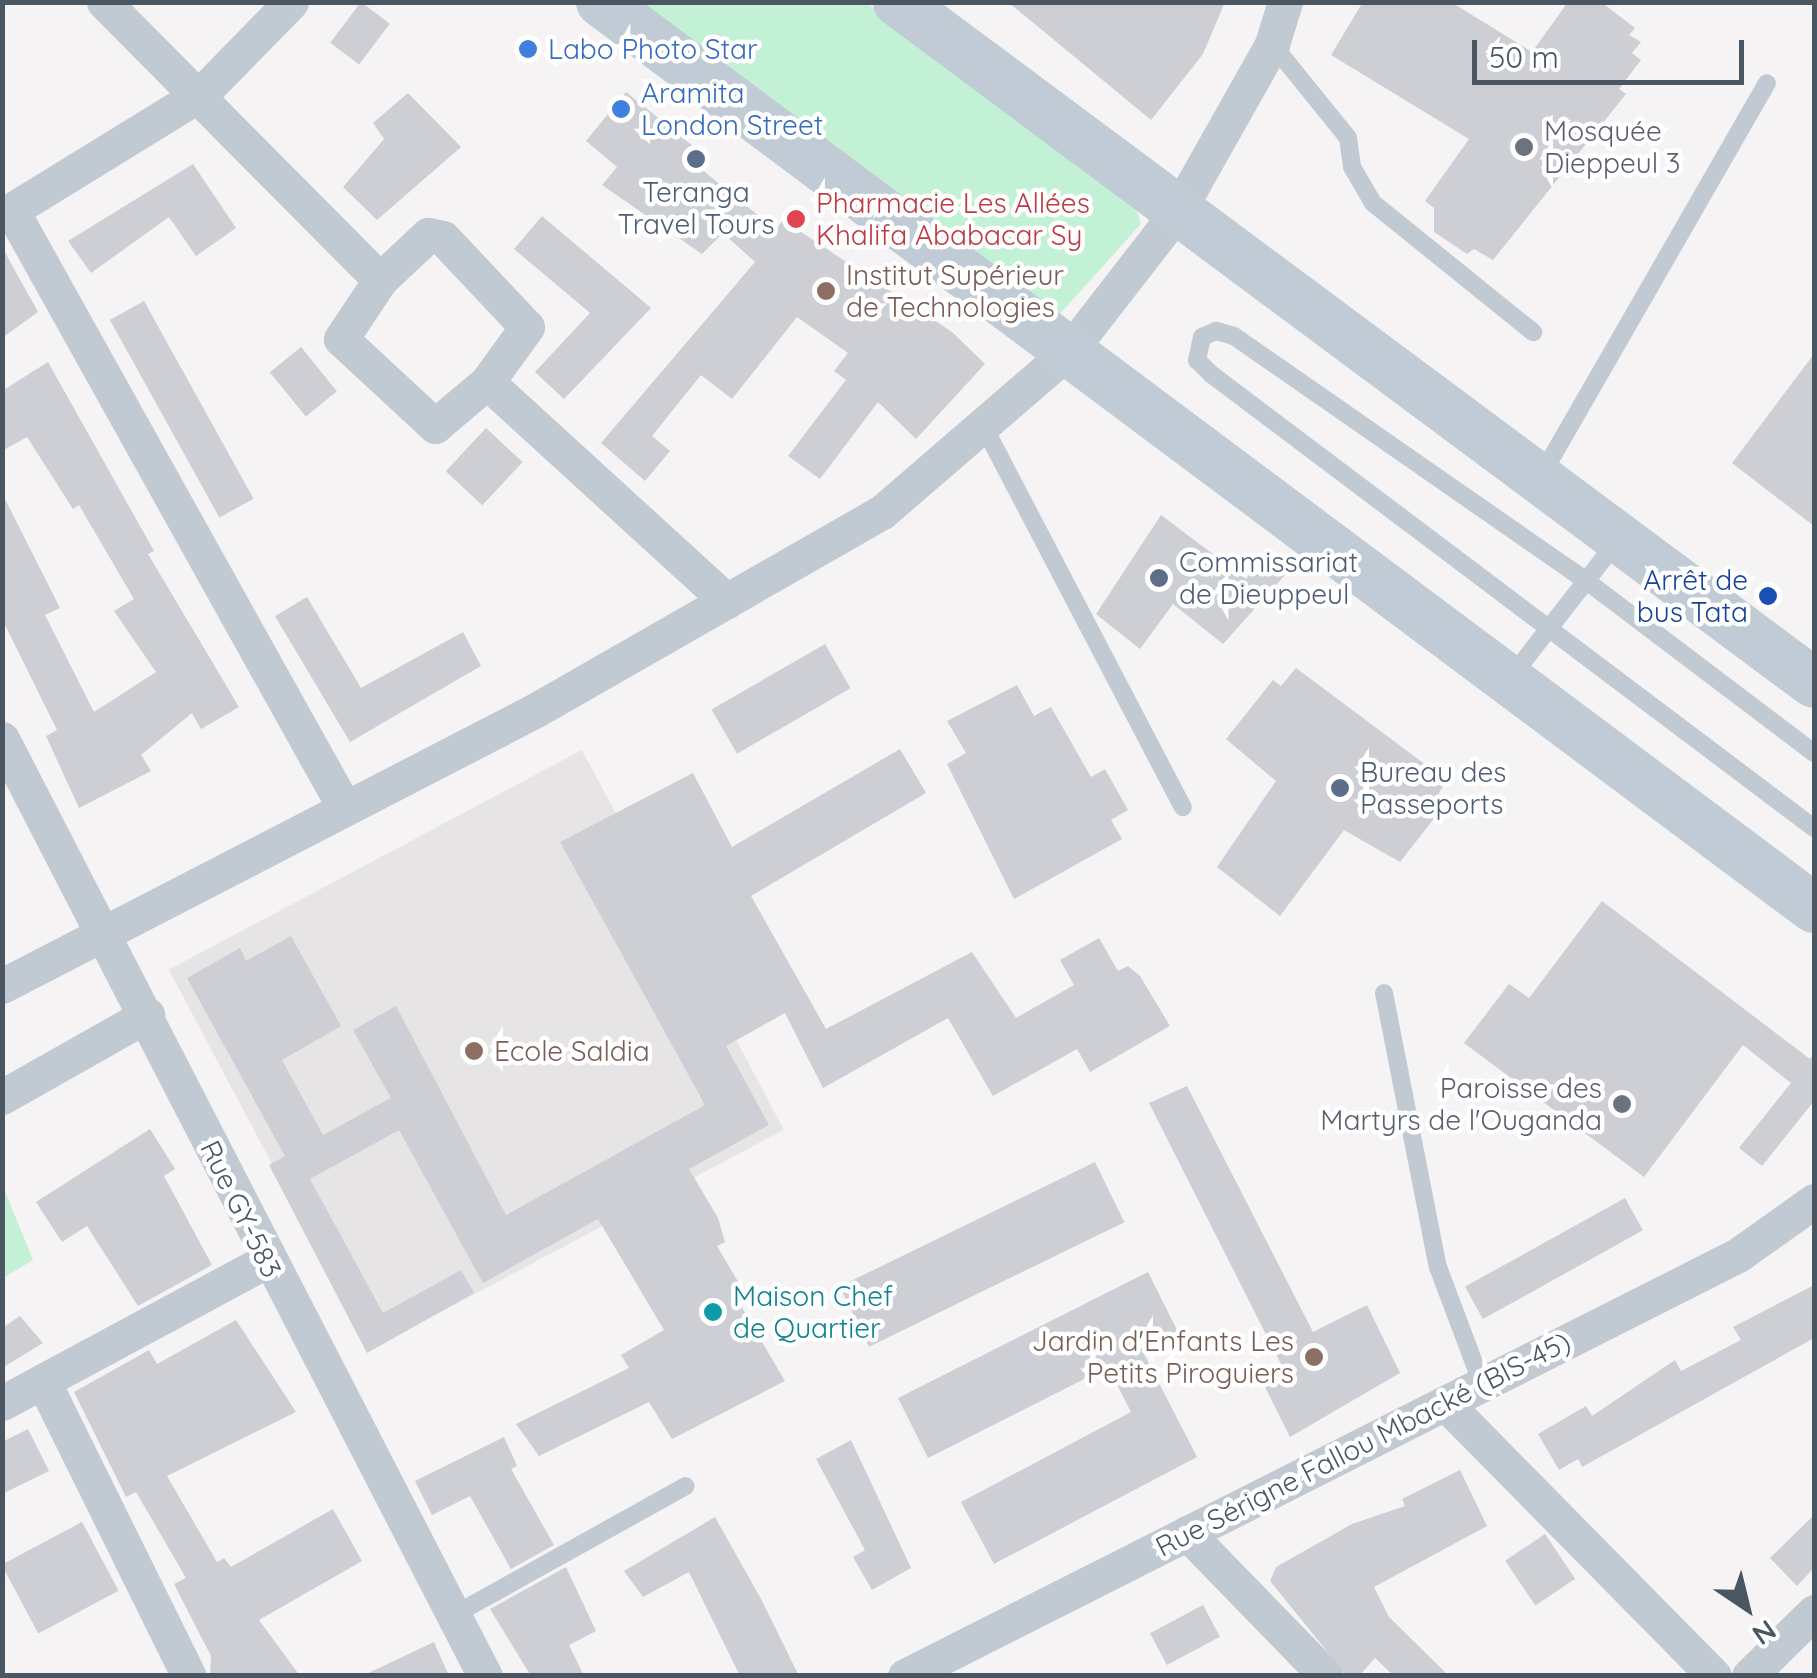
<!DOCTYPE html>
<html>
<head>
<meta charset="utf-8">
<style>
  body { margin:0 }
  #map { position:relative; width:1817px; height:1678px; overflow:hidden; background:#f5f3f3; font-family:Quicksand,sans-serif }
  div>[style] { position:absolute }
  .education>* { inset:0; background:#e6e4e5; transform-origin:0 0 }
  .green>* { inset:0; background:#c3f1d5 }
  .building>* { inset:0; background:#cdcfd5; transform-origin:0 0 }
  .lane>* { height:18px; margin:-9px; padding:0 9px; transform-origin:9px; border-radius:9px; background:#c1cad2 }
  .street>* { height:35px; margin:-17.5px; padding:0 17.5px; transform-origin:17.5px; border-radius:17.5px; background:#c1cad2 }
  .secondary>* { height:50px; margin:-25px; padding:0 25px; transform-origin:25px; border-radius:25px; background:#c1cbd6 }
  .dots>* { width:28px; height:28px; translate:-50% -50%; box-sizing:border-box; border:5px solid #fff; border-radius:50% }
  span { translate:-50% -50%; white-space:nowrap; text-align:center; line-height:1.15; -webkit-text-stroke:9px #fff; paint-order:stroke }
  .shop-label { font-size:28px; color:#366cbe }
  .left { translate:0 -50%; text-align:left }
  .worship-label { font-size:28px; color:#5b616d }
  .right { translate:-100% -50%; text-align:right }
  .service-label { font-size:28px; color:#4e5e75 }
  .health-label { font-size:28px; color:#be3a42 }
  .education-label { font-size:28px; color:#785e54 }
  .transit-label { font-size:28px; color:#164399 }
  .street-label { font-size:28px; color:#4a5661 }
  .culture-label { font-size:28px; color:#0d838f }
  .frame { position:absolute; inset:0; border:5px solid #4a5661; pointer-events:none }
  .north { position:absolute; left:1697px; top:1558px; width:100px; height:100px; -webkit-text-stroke:8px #fff; paint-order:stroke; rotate:145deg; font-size:28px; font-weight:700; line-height:40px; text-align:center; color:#4a5661 }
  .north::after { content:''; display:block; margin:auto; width:35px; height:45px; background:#4a5661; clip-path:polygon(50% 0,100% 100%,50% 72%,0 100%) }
  .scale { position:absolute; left:1472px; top:40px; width:272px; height:45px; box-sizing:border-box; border:5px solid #4a5661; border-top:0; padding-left:12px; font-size:30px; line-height:35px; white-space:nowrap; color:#4a5661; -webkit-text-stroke:8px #fff; paint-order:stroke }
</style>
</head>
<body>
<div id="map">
  <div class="education">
    <div style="left:582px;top:750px;width:430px;height:468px;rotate:62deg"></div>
  </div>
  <div class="green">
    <div style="clip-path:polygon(630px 3px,867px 3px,1135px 205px,1141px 224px,1057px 317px)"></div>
    <div style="clip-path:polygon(2px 1184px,33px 1260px,3px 1278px,2px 1278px)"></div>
  </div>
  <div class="building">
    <div style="left:361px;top:2px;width:36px;height:51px;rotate:37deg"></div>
    <div style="clip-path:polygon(1008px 2px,1225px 2px,1203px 54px,1151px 120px)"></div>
    <div style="clip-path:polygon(1363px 2px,1451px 2px,1532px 52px,1568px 2px,1601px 2px,1635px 28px,1629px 35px,1641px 42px,1632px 53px,1641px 60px,1619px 89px,1626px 94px,1493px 260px,1474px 249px,1467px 254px,1434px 232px,1434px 208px,1425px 201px,1469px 139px,1331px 55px)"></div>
    <div style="clip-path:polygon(626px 92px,698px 150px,690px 160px,776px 230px,783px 220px,952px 332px,985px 364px,916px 439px,878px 402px,820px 479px,788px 456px,846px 380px,834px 371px,848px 353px,797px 317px,732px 399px,701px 375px,652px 436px,670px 451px,645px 481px,601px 443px,755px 262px,723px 233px,702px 254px,602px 185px,617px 167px,586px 141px)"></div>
    <div style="clip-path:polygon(408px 93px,461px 147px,377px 220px,343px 187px,384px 139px,373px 123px)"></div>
    <div style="clip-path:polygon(193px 164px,236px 228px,196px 256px,169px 217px,91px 273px,68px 241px)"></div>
    <div style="clip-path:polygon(542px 216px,651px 308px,564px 399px,535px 372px,590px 313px,514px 249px)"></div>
    <div style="clip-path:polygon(2px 247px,38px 312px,2px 338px)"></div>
    <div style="left:144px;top:301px;width:226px;height:39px;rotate:61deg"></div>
    <div style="left:301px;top:347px;width:57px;height:40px;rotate:51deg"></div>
    <div style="clip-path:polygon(1814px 354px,1814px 526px,1732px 463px)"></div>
    <div style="clip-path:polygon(48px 362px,154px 551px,148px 554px,239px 707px,201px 729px,192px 713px,141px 755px,151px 771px,79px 808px,46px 736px,57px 730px,2px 619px,2px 493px,60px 608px,45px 615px,94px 712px,156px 672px,114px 611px,134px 599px,79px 505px,73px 509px,27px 437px,2px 451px,2px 391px)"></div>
    <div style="left:486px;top:428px;width:50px;height:59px;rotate:43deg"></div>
    <div style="clip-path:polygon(1161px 515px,1246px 579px,1261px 558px,1285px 575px,1223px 644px,1173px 604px,1140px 649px,1096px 614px)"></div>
    <div style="clip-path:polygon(307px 597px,361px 688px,463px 632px,481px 666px,350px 742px,275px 616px)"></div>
    <div style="left:825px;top:644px;width:51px;height:131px;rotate:60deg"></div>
    <div style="clip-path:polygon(1296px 668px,1446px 780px,1435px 801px,1443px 807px,1400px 862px,1344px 830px,1280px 916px,1217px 867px,1276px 781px,1226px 739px,1273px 680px,1281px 686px)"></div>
    <div style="clip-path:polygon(1017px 685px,1034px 716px,1051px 707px,1091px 777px,1105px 769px,1128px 810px,1111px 820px,1122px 839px,1014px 899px,947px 764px,966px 753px,947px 721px)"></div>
    <div style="clip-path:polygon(900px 749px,926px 793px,751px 896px,826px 1029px,972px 952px,1016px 1018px,1074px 985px,1060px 960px,1099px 938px,1118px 971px,1128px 966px,1140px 976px,1170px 1026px,1090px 1072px,1077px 1049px,993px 1096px,948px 1018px,823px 1088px,785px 1013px,726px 1046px,769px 1125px,689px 1169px,718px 1218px,725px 1242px,717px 1246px,743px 1290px,735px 1296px,785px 1381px,672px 1439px,649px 1402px,539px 1456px,516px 1424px,629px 1368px,621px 1355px,664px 1330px,598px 1219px,483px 1283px,399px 1130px,310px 1179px,383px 1313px,461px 1270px,474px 1293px,367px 1353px,269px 1165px,285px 1156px,187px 978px,240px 948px,246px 961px,291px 936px,341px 1026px,282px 1060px,323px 1135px,391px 1098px,353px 1030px,396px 1006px,506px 1215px,705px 1105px,560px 842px,693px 773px,732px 847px)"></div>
    <div style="clip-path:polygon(1602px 901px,1810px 1059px,1814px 1053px,1814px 1101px,1762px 1166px,1739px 1148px,1791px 1083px,1743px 1045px,1644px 1177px,1464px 1043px,1509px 984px,1529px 998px)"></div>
    <div style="clip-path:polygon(1187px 1086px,1313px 1332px,1367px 1305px,1400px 1373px,1290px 1437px,1259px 1375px,1281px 1364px,1149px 1103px)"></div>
    <div style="clip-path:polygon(150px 1129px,175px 1169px,164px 1176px,212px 1265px,138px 1306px,87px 1226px,62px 1242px,36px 1202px)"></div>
    <div style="left:1095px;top:1162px;width:67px;height:284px;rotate:64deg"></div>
    <div style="left:1625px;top:1198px;width:37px;height:183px;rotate:61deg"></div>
    <div style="clip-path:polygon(1148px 1272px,1178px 1332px,1142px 1350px,1197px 1457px,994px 1564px,961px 1502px,1131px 1412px,1108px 1367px,928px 1458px,898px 1398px)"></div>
    <div style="clip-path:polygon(1814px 1285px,1814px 1338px,1582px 1467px,1578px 1459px,1559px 1470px,1538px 1434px,1586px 1406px,1592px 1416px,1675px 1360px,1681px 1371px,1741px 1340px,1733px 1327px)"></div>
    <div style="clip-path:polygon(20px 1316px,43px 1343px,2px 1368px,2px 1328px)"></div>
    <div style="clip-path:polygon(236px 1320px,296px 1412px,167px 1476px,217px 1562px,224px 1558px,231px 1567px,333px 1509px,362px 1561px,259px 1620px,300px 1676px,210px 1676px,211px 1656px,174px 1584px,186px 1578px,136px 1492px,126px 1497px,74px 1392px,149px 1350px,157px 1364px)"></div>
    <div style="clip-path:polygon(28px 1429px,49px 1471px,2px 1494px,2px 1442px)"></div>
    <div style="clip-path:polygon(504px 1437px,517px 1466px,511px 1469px,554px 1545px,511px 1569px,470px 1496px,432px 1515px,415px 1481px)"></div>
    <div style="clip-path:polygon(851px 1440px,911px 1568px,872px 1590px,853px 1557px,865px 1550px,816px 1459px)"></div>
    <div style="clip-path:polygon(1460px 1470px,1487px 1526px,1374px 1587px,1389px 1617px,1449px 1676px,1394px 1676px,1375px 1658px,1359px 1676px,1347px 1676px,1270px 1581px,1276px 1567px,1352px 1524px,1405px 1506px,1402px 1499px)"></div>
    <div style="clip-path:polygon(1814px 1515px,1814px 1568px,1797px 1586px,1770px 1558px)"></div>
    <div style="clip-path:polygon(715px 1517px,761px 1599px,799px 1676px,740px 1676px,689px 1572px,643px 1597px,624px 1571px)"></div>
    <div style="left:82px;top:1522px;width:78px;height:91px;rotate:62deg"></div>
    <div style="left:1545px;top:1534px;width:54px;height:48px;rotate:56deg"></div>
    <div style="clip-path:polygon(566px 1567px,596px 1631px,569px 1645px,584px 1676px,531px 1676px,490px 1609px)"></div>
    <div style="left:1203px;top:1605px;width:36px;height:60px;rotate:62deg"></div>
    <div style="clip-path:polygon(434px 1642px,449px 1676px,362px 1676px)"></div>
  </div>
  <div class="lane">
    <div style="left:1272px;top:44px;width:121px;rotate:51deg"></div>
    <div style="left:1348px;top:138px;width:29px;rotate:82deg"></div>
    <div style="left:1352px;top:167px;width:42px;rotate:59.7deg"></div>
    <div style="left:1373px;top:203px;width:206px;rotate:38.9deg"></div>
    <div style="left:984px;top:427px;width:429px;rotate:62.4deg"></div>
    <div style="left:1541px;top:476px;width:453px;rotate:-60.1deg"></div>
    <div style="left:1511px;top:677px;width:174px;rotate:-52deg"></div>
    <div style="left:1814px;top:753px;width:287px;rotate:-142.9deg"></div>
    <div style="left:1585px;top:580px;width:427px;rotate:-145.2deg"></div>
    <div style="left:1234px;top:336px;width:19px;rotate:-164deg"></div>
    <div style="left:1216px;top:331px;width:15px;rotate:157deg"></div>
    <div style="left:1202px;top:337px;width:24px;rotate:102deg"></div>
    <div style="left:1197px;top:360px;width:20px;rotate:45deg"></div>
    <div style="left:1211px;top:374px;width:755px;rotate:36.98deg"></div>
    <div style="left:1384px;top:993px;width:279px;rotate:78.9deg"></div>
    <div style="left:1438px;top:1267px;width:125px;rotate:69.4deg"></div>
    <div style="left:454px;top:1615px;width:265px;rotate:-29.1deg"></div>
  </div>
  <div class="street">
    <div style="left:104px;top:2px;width:392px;rotate:45.2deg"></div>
    <div style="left:12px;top:211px;width:680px;rotate:60.87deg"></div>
    <div style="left:2px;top:216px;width:235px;rotate:-31.6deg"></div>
    <div style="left:202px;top:93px;width:127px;rotate:-45.6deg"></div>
    <div style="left:428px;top:235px;width:15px;rotate:11deg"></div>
    <div style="left:443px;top:238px;width:122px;rotate:46.7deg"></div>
    <div style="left:527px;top:327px;width:68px;rotate:126deg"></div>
    <div style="left:487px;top:382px;width:68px;rotate:139.8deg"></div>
    <div style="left:435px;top:426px;width:128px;rotate:-137.2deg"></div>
    <div style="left:341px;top:339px;width:71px;rotate:-56.5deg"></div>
    <div style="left:380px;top:280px;width:66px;rotate:-43.2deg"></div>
    <div style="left:487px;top:382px;width:325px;rotate:42.4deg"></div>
    <div style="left:2px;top:739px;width:1054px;rotate:62.73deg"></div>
    <div style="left:2px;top:986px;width:601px;rotate:-27.33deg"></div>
    <div style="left:536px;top:710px;width:399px;rotate:-29.8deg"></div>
    <div style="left:882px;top:512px;width:248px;rotate:-40.8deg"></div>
    <div style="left:1070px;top:350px;width:176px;rotate:-52.2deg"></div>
    <div style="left:1178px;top:211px;width:192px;rotate:-60.6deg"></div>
    <div style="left:1272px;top:44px;width:44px;rotate:-72.8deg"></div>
    <div style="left:2px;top:1097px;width:167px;rotate:-29.5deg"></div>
    <div style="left:43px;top:1381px;width:329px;rotate:63.7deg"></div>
    <div style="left:2px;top:1403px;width:300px;rotate:-28.3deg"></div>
    <div style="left:1445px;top:1403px;width:383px;rotate:45.4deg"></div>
    <div style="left:1187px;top:1533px;width:199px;rotate:45.8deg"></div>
    <div style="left:905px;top:1676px;width:933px;rotate:-26.81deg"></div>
    <div style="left:1738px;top:1255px;width:93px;rotate:-35.4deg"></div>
    <div style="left:1749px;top:1676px;width:91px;rotate:-44.6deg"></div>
  </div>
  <div class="secondary">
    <div style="left:601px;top:2px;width:1514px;rotate:36.76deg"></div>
    <div style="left:898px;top:2px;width:1141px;rotate:36.63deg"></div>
  </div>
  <div class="dots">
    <div style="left:528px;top:49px;background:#3f7fe0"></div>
    <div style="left:621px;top:109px;background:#3f7fe0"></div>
    <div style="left:1524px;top:147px;background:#6b7280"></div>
    <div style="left:696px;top:159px;background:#5c6f8a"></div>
    <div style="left:796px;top:219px;background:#e0444e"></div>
    <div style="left:826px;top:291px;background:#8d6e63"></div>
    <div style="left:1159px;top:578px;background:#5c6f8a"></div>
    <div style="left:1768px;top:596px;background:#1a4fb4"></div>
    <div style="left:1340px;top:788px;background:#5c6f8a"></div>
    <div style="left:474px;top:1051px;background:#8d6e63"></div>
    <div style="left:1622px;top:1104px;background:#6b7280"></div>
    <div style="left:713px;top:1312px;background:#0f9aa8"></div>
    <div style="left:1314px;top:1357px;background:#8d6e63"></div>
  </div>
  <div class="shop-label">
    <span class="left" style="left:548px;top:49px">Labo Photo Star</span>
    <span class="left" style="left:641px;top:109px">Aramita<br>London Street</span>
  </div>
  <div class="worship-label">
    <span class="left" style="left:1544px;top:147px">Mosquée<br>Dieppeul 3</span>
    <span class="right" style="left:1602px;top:1104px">Paroisse des<br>Martyrs de l'Ouganda</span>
  </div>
  <div class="service-label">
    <span style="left:696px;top:208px">Teranga<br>Travel Tours</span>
    <span class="left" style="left:1179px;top:578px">Commissariat<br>de Dieuppeul</span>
    <span class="left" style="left:1360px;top:788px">Bureau des<br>Passeports</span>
  </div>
  <div class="health-label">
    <span class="left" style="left:816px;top:219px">Pharmacie Les Allées<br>Khalifa Ababacar Sy</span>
  </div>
  <div class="education-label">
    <span class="left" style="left:846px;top:291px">Institut Supérieur<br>de Technologies</span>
    <span class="left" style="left:494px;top:1051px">Ecole Saldia</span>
    <span class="right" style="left:1294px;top:1357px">Jardin d'Enfants Les<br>Petits Piroguiers</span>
  </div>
  <div class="transit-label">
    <span class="right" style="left:1748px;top:596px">Arrêt de<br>bus Tata</span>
  </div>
  <div class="street-label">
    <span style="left:241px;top:1209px;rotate:64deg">Rue GY-583</span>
    <span style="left:1363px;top:1444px;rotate:-27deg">Rue Sérigne Fallou Mbacké (BIS-45)</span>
  </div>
  <div class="culture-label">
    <span class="left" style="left:733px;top:1312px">Maison Chef<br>de Quartier</span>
  </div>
  <div class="frame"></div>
  <div class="north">N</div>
  <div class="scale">50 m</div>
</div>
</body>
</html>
